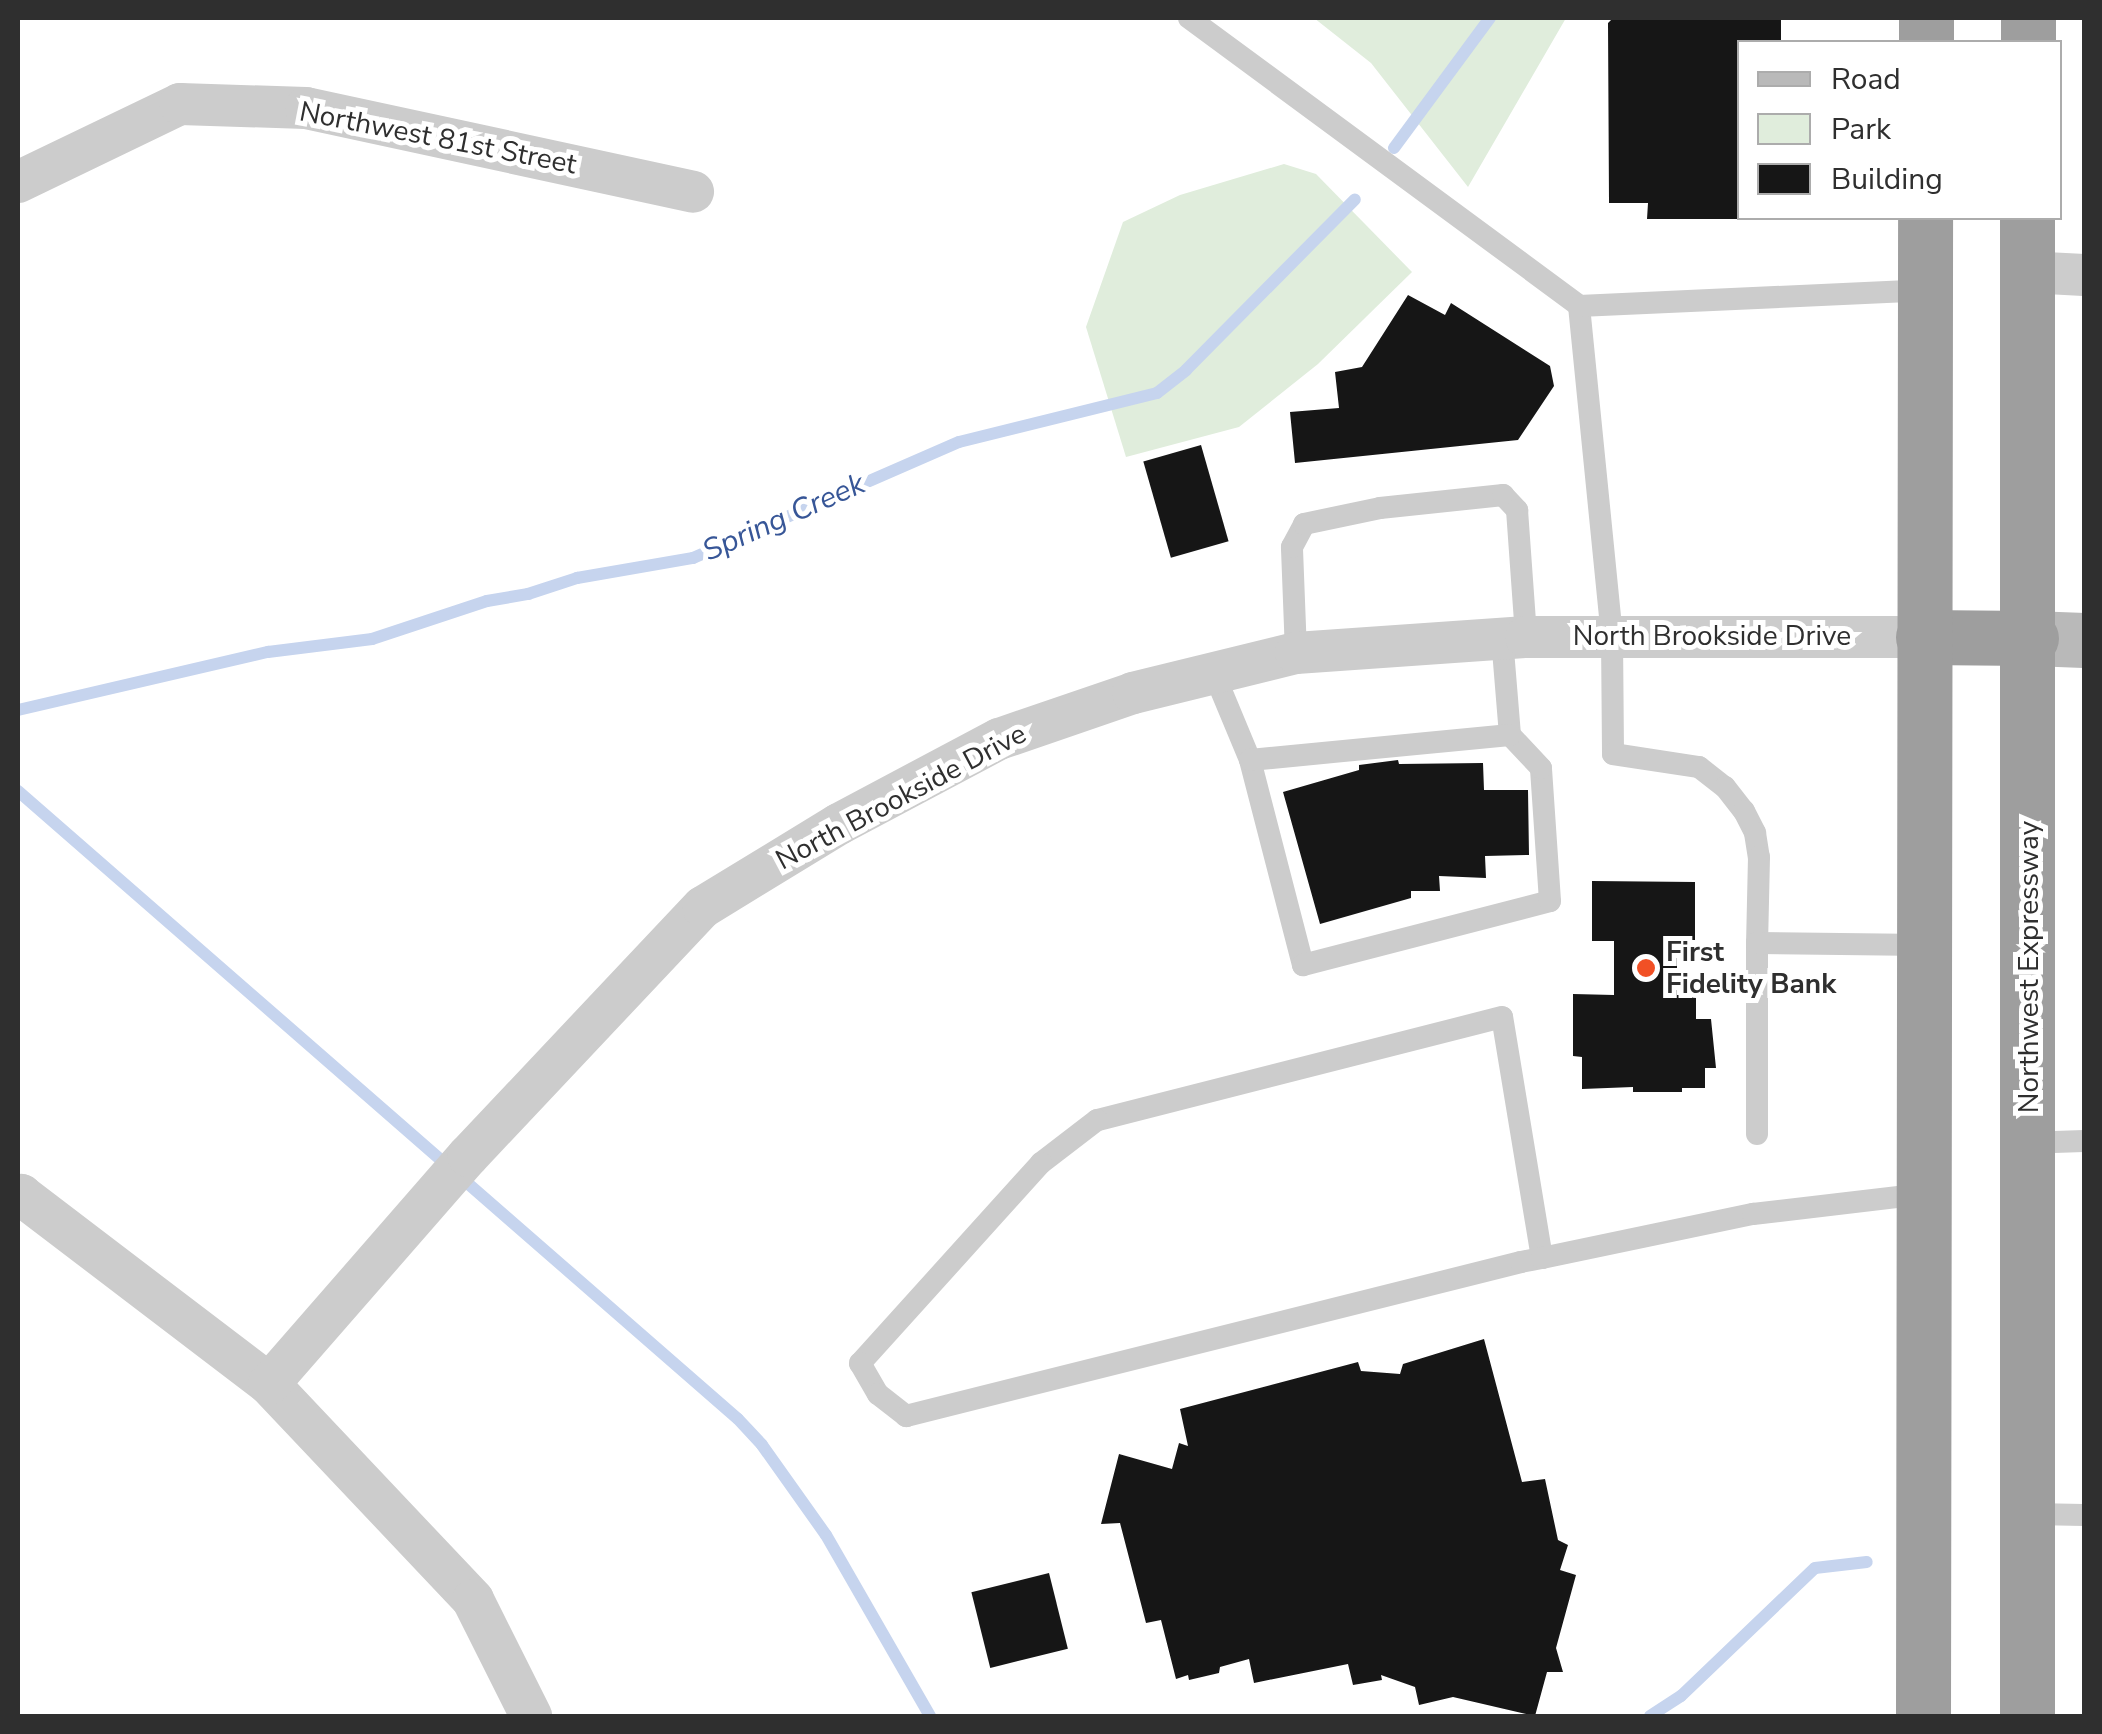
<!DOCTYPE html>
<html>
<head>
<meta charset="utf-8">
<style>
  body { margin:0 }
  #map { position:relative; width:2102px; height:1734px; overflow:hidden; background:#fff; font-family:"Nunito Sans",sans-serif }
  div>[style] { position:absolute }
  .green>* { inset:0; background:#e0eddc }
  .stream>* { height:12px; margin:-6px; padding:0 6px; transform-origin:6px; border-radius:6px; background:#c6d4ee }
  .building>* { inset:0; background:#161616; transform-origin:0 0 }
  .service>* { height:22px; margin:-11px; padding:0 11px; transform-origin:11px; border-radius:11px; background:#ccc }
  .minor>* { height:42px; margin:-21px; padding:0 21px; transform-origin:21px; border-radius:21px; background:#ccc }
  .secondary>* { height:55px; margin:-27.5px; padding:0 27.5px; transform-origin:27.5px; border-radius:27.5px; background:#b9b9b9 }
  .trunk>* { height:55px; margin:-27.5px; padding:0 27.5px; transform-origin:27.5px; border-radius:27.5px; background:#9e9e9e }
  .dots>* { width:28px; height:28px; translate:-50% -50%; box-sizing:border-box; border:5px solid #fff; border-radius:50% }
  span { translate:-50% -50%; white-space:nowrap; text-align:center; line-height:1.15; -webkit-text-stroke:10px #fff; paint-order:stroke }
  .street-label { font-size:28px; color:#2f2f2f }
  .poi-label { font-size:28px; color:#2f2f2f; font-weight:700 }
  .left { translate:0 -50%; text-align:left }
  .water-label { font-size:30px; color:#375697; font-style:italic }
  .frame { position:absolute; inset:0; border:20px solid #2f2f2f; pointer-events:none }
  .legend { position:absolute; left:1737px; top:40px; width:325px; height:180px; box-sizing:border-box; background:#fff; border:2px solid #acacac; margin:0; padding:12px 18px; list-style:none; font-size:30px; color:#2f2f2f }
  .legend li { display:flex; align-items:center; gap:20px; height:50px }
  .legend b { width:50px; border:2px solid #acacac }
</style>
</head>
<body>
<div id="map">
  <div class="green">
    <div style="clip-path:polygon(1314px 18px,1566px 18px,1468px 187px,1371px 63px)"></div>
    <div style="clip-path:polygon(1284px 164px,1316px 174px,1412px 272px,1318px 364px,1239px 427px,1126px 457px,1086px 327px,1123px 222px,1180px 195px)"></div>
  </div>
  <div class="stream">
    <div style="left:1394px;top:148px;width:162px;rotate:-53.6deg"></div>
    <div style="left:18px;top:710px;width:257px;rotate:-13.1deg"></div>
    <div style="left:268px;top:652px;width:105px;rotate:-7.1deg"></div>
    <div style="left:372px;top:639px;width:121px;rotate:-18.3deg"></div>
    <div style="left:487px;top:601px;width:42px;rotate:-9.7deg"></div>
    <div style="left:528px;top:594px;width:52px;rotate:-18.1deg"></div>
    <div style="left:577px;top:578px;width:118px;rotate:-9.8deg"></div>
    <div style="left:693px;top:558px;width:290px;rotate:-23.6deg"></div>
    <div style="left:959px;top:442px;width:204px;rotate:-13.9deg"></div>
    <div style="left:1157px;top:393px;width:37px;rotate:-38deg"></div>
    <div style="left:1186px;top:370px;width:240px;rotate:-45.3deg"></div>
    <div style="left:18px;top:791px;width:955px;rotate:41.1deg"></div>
    <div style="left:738px;top:1419px;width:35px;rotate:47deg"></div>
    <div style="left:762px;top:1445px;width:110px;rotate:54.6deg"></div>
    <div style="left:826px;top:1535px;width:209px;rotate:60.1deg"></div>
    <div style="left:1650px;top:1716px;width:37px;rotate:-33deg"></div>
    <div style="left:1681px;top:1696px;width:185px;rotate:-43.7deg"></div>
    <div style="left:1815px;top:1568px;width:52px;rotate:-6.6deg"></div>
  </div>
  <div class="building">
    <div style="clip-path:polygon(1613px 18px,1781px 18px,1781px 42px,1740px 42px,1740px 219px,1647px 219px,1648px 203px,1609px 203px,1608px 23px)"></div>
    <div style="clip-path:polygon(1408px 295px,1445px 315px,1451px 303px,1550px 366px,1554px 386px,1518px 440px,1295px 463px,1290px 412px,1339px 408px,1335px 372px,1362px 367px)"></div>
    <div style="left:1201px;top:445px;width:100px;height:60px;rotate:74deg"></div>
    <div style="clip-path:polygon(1398px 760px,1399px 764px,1483px 763px,1484px 790px,1528px 790px,1529px 855px,1485px 856px,1486px 878px,1439px 876px,1440px 891px,1411px 891px,1411px 898px,1320px 924px,1283px 792px,1359px 770px,1359px 765px)"></div>
    <div style="clip-path:polygon(1592px 881px,1695px 882px,1695px 940px,1677px 940px,1677px 995px,1696px 996px,1696px 1019px,1711px 1019px,1716px 1068px,1705px 1068px,1705px 1088px,1682px 1088px,1682px 1092px,1633px 1092px,1633px 1087px,1582px 1089px,1582px 1057px,1573px 1056px,1573px 994px,1614px 995px,1614px 941px,1592px 941px)"></div>
    <div style="clip-path:polygon(1484px 1339px,1522px 1482px,1545px 1479px,1558px 1540px,1568px 1545px,1560px 1570px,1576px 1575px,1556px 1648px,1563px 1672px,1547px 1672px,1535px 1716px,1453px 1697px,1419px 1705px,1415px 1687px,1381px 1675px,1382px 1680px,1353px 1685px,1348px 1664px,1254px 1683px,1249px 1659px,1220px 1667px,1219px 1673px,1189px 1680px,1188px 1675px,1176px 1679px,1161px 1620px,1146px 1623px,1120px 1523px,1101px 1524px,1119px 1454px,1172px 1469px,1179px 1443px,1188px 1446px,1180px 1409px,1358px 1362px,1361px 1371px,1400px 1374px,1403px 1364px)"></div>
    <div style="left:1049px;top:1573px;width:78px;height:80px;rotate:76deg"></div>
  </div>
  <div class="service">
    <div style="left:1189px;top:18px;width:485px;rotate:36.4deg"></div>
    <div style="left:1579px;top:306px;width:333px;rotate:84.3deg"></div>
    <div style="left:1612px;top:637px;width:117px;rotate:89.5deg"></div>
    <div style="left:1613px;top:754px;width:87px;rotate:8.6deg"></div>
    <div style="left:1699px;top:767px;width:33px;rotate:38deg"></div>
    <div style="left:1725px;top:787px;width:31px;rotate:52deg"></div>
    <div style="left:1744px;top:811px;width:25px;rotate:63deg"></div>
    <div style="left:1755px;top:833px;width:24px;rotate:81deg"></div>
    <div style="left:1759px;top:857px;width:86px;rotate:91.3deg"></div>
    <div style="left:1579px;top:306px;width:346px;rotate:-2.6deg"></div>
    <div style="left:1296px;top:653px;width:106px;rotate:-92.2deg"></div>
    <div style="left:1292px;top:547px;width:26px;rotate:-62deg"></div>
    <div style="left:1304px;top:524px;width:78px;rotate:-11.9deg"></div>
    <div style="left:1380px;top:508px;width:124px;rotate:-6deg"></div>
    <div style="left:1503px;top:495px;width:21px;rotate:47deg"></div>
    <div style="left:1517px;top:510px;width:127px;rotate:85.9deg"></div>
    <div style="left:1213px;top:671px;width:96px;rotate:67.4deg"></div>
    <div style="left:1250px;top:760px;width:212px;rotate:75.5deg"></div>
    <div style="left:1303px;top:965px;width:255px;rotate:-14.5deg"></div>
    <div style="left:1550px;top:901px;width:133px;rotate:-93.9deg"></div>
    <div style="left:1541px;top:768px;width:45px;rotate:-133.2deg"></div>
    <div style="left:1510px;top:735px;width:97px;rotate:-94.7deg"></div>
    <div style="left:1250px;top:760px;width:261px;rotate:-5.5deg"></div>
    <div style="left:1757px;top:1134px;width:191px;rotate:-90deg"></div>
    <div style="left:1757px;top:943px;width:167px;rotate:0.7deg"></div>
    <div style="left:2028px;top:1143px;width:56px;rotate:-2deg"></div>
    <div style="left:1542px;top:1258px;width:244px;rotate:-99.4deg"></div>
    <div style="left:1502px;top:1017px;width:418px;rotate:165.7deg"></div>
    <div style="left:1097px;top:1120px;width:71px;rotate:142.5deg"></div>
    <div style="left:1041px;top:1163px;width:270px;rotate:132.1deg"></div>
    <div style="left:860px;top:1363px;width:36px;rotate:60deg"></div>
    <div style="left:878px;top:1394px;width:36px;rotate:38deg"></div>
    <div style="left:906px;top:1416px;width:634px;rotate:-14.06deg"></div>
    <div style="left:1521px;top:1262px;width:21px;rotate:-11deg"></div>
    <div style="left:1542px;top:1258px;width:216px;rotate:-11.8deg"></div>
    <div style="left:1753px;top:1214px;width:172px;rotate:-6.7deg"></div>
    <div style="left:2028px;top:1514px;width:56px;rotate:1deg"></div>
  </div>
  <div class="minor">
    <div style="left:18px;top:182px;width:180px;rotate:-25.7deg"></div>
    <div style="left:180px;top:104px;width:126px;rotate:1.8deg"></div>
    <div style="left:306px;top:108px;width:396px;rotate:12.2deg"></div>
    <div style="left:2027px;top:272px;width:57px;rotate:3deg"></div>
    <div style="left:18px;top:1197px;width:4px;rotate:-34deg"></div>
    <div style="left:21px;top:1195px;width:312px;rotate:37.3deg"></div>
    <div style="left:269px;top:1384px;width:297px;rotate:46.6deg"></div>
    <div style="left:473px;top:1600px;width:130px;rotate:63.4deg"></div>
    <div style="left:269px;top:1384px;width:303px;rotate:-48.9deg"></div>
    <div style="left:468px;top:1156px;width:342px;rotate:-46.7deg"></div>
    <div style="left:703px;top:907px;width:159px;rotate:-31.4deg"></div>
    <div style="left:839px;top:824px;width:181px;rotate:-28deg"></div>
    <div style="left:999px;top:739px;width:142px;rotate:-18.9deg"></div>
    <div style="left:1133px;top:693px;width:168px;rotate:-13.8deg"></div>
    <div style="left:1296px;top:653px;width:231px;rotate:-4deg"></div>
    <div style="left:1526px;top:637px;width:397px"></div>
  </div>
  <div class="secondary">
    <div style="left:2031px;top:638px;width:53px;rotate:2.2deg"></div>
  </div>
  <div class="trunk">
    <div style="left:1926px;top:42px;width:24px;rotate:-90deg"></div>
    <div style="left:2028px;top:42px;width:24px;rotate:-90deg"></div>
    <div style="left:1923px;top:637px;width:108px;rotate:0.5deg"></div>
    <div style="left:1923px;top:1716px;width:1498px;rotate:-89.92deg"></div>
    <div style="left:2027px;top:1716px;width:1498px;rotate:-90deg"></div>
  </div>
  <div class="dots">
    <div style="left:1646px;top:968px;background:#f15025"></div>
  </div>
  <div class="street-label">
    <span style="left:438px;top:138px;rotate:11deg">Northwest 81st Street</span>
    <span style="left:1712px;top:636px">North Brookside Drive</span>
    <span style="left:901px;top:797px;rotate:-28deg">North Brookside Drive</span>
    <span style="left:2029px;top:967px;rotate:-90deg">Northwest Expressway</span>
  </div>
  <div class="poi-label">
    <span class="left" style="left:1666px;top:968px">First<br>Fidelity Bank</span>
  </div>
  <div class="water-label">
    <span style="left:784px;top:518px;rotate:-24deg">Spring Creek</span>
  </div>
  <div class="frame"></div>
  <ul class="legend">
  <li><b style="height:12px;background:#b9b9b9"></b>Road</li>
  <li><b style="height:28px;background:#e0eddc"></b>Park</li>
  <li><b style="height:28px;background:#161616"></b>Building</li>
  </ul>
</div>
</body>
</html>
